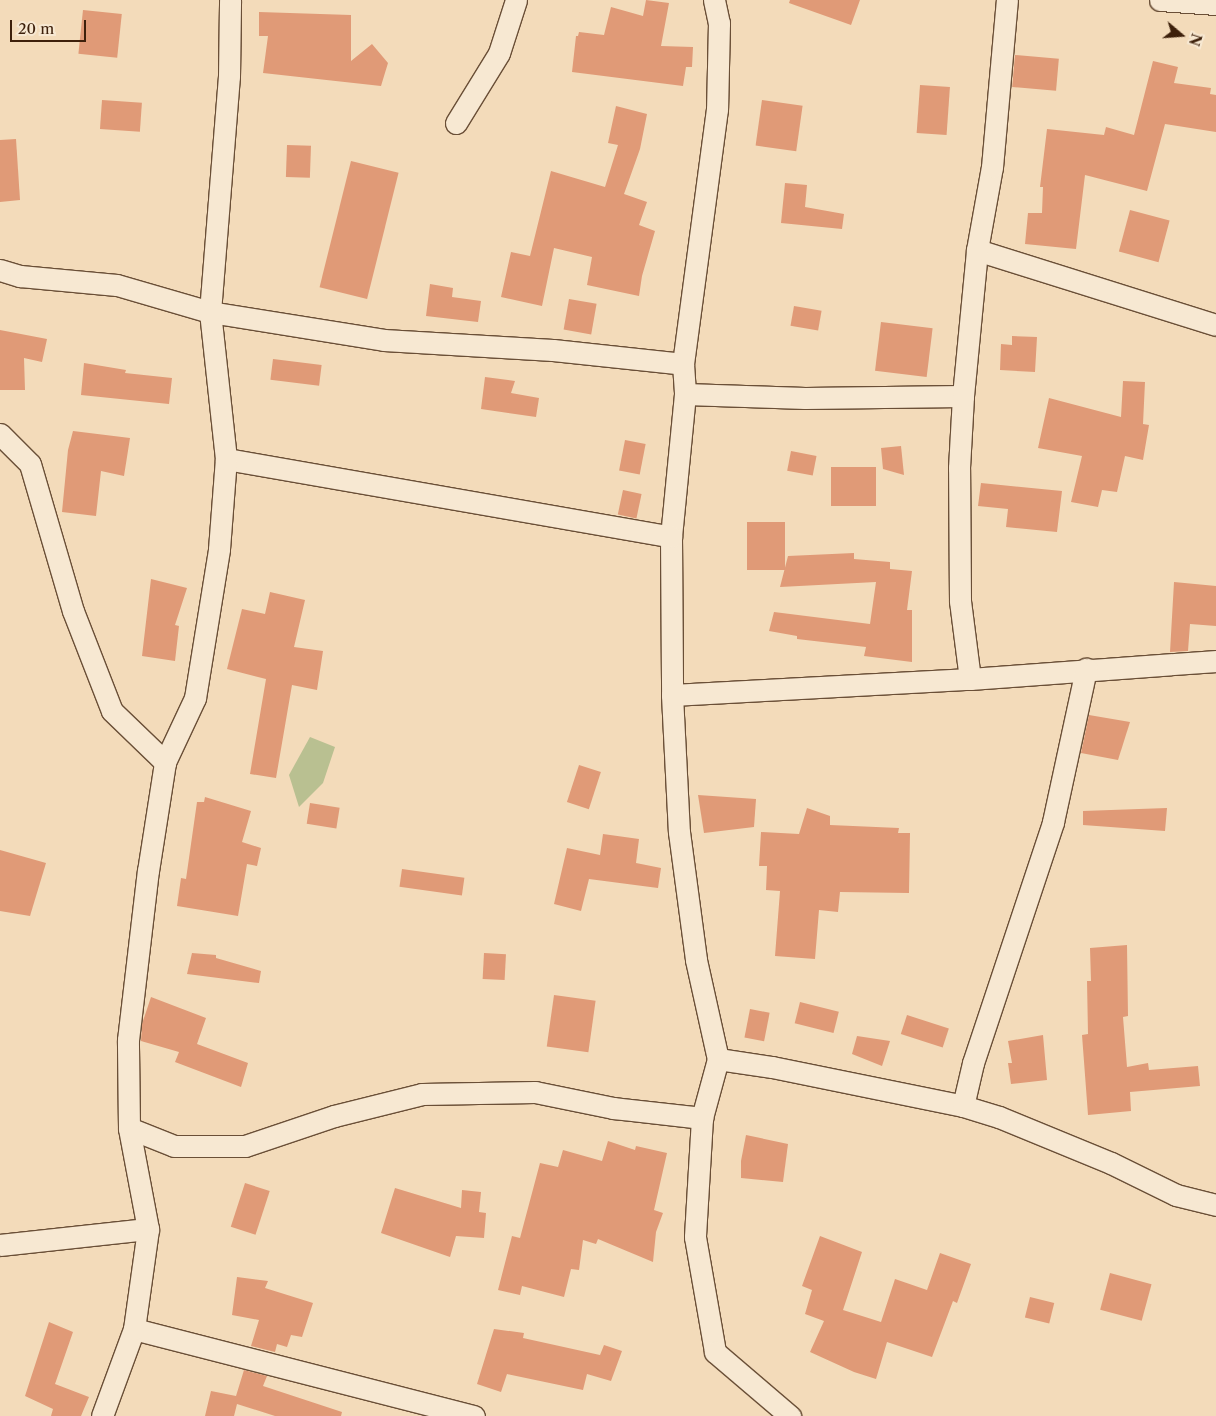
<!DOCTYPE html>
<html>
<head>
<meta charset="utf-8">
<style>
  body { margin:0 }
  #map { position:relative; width:1216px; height:1416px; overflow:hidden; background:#f3dbba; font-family:"Libre Caslon Text",serif }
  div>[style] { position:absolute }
  .green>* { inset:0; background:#b9c091 }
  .building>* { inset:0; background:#e09a77; transform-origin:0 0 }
  .roads { filter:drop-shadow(1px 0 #6a4f37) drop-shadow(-1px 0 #6a4f37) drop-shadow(0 1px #6a4f37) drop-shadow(0 -1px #6a4f37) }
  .minor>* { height:21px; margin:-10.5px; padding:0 10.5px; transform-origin:10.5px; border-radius:10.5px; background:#f7e8d2 }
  span { translate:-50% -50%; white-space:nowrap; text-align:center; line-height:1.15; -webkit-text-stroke:4px #f7e8d2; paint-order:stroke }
  .north { position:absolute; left:1156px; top:10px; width:50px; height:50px; -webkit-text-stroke:4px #f7e8d2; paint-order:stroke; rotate:108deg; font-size:14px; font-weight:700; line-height:20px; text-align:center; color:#3d200b }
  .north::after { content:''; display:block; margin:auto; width:18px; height:22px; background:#3d200b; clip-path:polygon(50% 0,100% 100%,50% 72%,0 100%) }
  .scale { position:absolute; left:10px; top:20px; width:76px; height:22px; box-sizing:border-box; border:2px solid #3d200b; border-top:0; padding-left:6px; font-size:15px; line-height:18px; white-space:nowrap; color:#3d200b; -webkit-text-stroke:4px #f7e8d2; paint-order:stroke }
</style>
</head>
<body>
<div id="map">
  <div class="green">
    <div style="clip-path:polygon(310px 737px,335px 747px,323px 783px,299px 807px,289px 775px)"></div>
  </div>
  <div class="building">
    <div style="clip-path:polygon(646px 0,669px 3px,661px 46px,693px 47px,692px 67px,686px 67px,683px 86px,572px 72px,576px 36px,578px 36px,579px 32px,604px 35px,611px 7px,643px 16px)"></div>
    <div style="clip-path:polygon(790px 0,860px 0,851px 25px,789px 3px)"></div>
    <div style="left:83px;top:10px;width:39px;height:44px;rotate:6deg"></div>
    <div style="clip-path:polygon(259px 12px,351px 15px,351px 61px,372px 44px,388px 63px,381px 86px,263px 73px,268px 36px,259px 36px)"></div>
    <div style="left:1015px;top:55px;width:44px;height:32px;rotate:5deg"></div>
    <div style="clip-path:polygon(1153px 61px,1178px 67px,1174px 83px,1211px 88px,1210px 94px,1216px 95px,1216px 132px,1165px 124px,1147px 191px,1085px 175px,1076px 249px,1025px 244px,1028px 213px,1042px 213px,1043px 187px,1040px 187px,1047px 129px,1104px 135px,1106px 127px,1134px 135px)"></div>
    <div style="left:920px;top:85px;width:30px;height:48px;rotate:4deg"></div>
    <div style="left:102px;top:100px;width:40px;height:29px;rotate:4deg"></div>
    <div style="left:762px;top:100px;width:41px;height:46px;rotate:8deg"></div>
    <div style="clip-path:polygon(616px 106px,647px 114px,640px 149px,624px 194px,647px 202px,639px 225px,655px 231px,642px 276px,639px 296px,587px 285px,592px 257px,554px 248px,542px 306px,501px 297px,511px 252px,530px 256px,551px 171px,605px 187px,618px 145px,608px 143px)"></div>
    <div style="clip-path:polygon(16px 139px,20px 200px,0 202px,0 140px)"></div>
    <div style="left:287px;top:145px;width:24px;height:32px;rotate:2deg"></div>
    <div style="left:351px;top:161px;width:49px;height:130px;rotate:14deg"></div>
    <div style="clip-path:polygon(785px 183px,807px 185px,805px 207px,844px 214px,842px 229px,781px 223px)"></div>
    <div style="left:1130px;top:210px;width:41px;height:43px;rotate:15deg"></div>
    <div style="clip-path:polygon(430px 284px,453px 288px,452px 297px,481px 301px,478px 322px,426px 316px)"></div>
    <div style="left:569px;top:299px;width:28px;height:31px;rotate:10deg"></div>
    <div style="left:794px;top:306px;width:28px;height:20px;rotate:10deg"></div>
    <div style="left:881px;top:322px;width:52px;height:49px;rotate:7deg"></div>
    <div style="clip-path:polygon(0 330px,47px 339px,42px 362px,24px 358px,25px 390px,0 390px)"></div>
    <div style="clip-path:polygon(1012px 336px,1037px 337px,1035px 372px,1000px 370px,1001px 344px,1012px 345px)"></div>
    <div style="left:273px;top:359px;width:49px;height:21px;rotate:7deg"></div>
    <div style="clip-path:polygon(84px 363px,126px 370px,125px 373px,172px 378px,169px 404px,81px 395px)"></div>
    <div style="clip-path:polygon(485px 377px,515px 381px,511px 393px,539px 398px,536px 417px,481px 409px)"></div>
    <div style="clip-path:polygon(1123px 381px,1145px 382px,1143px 424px,1149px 425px,1143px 460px,1125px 456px,1117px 492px,1102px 490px,1098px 507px,1071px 502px,1082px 456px,1038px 448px,1049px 398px,1121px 417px)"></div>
    <div style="clip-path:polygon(73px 431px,130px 438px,124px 476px,101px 471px,96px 516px,62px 512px,68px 450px)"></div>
    <div style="left:625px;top:440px;width:21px;height:31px;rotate:11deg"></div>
    <div style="clip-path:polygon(901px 446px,904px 475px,883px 469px,881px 448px)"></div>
    <div style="left:791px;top:451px;width:26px;height:20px;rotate:11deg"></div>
    <div style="left:831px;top:467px;width:45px;height:39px"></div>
    <div style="clip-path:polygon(981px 483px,1062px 491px,1057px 532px,1006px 527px,1008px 509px,978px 506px)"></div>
    <div style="left:623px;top:490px;width:19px;height:25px;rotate:12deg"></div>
    <div style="left:785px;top:522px;width:48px;height:38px;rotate:90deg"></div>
    <div style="clip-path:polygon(854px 553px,854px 559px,890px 562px,890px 569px,912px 571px,907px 610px,912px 610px,912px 662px,864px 656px,866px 647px,797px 639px,797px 636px,769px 631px,774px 612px,870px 624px,876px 582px,780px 587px,788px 556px)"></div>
    <div style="clip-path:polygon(151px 579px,187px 588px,175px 625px,179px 626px,175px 661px,142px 656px)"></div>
    <div style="clip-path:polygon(1174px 582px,1216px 586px,1216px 626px,1190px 624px,1188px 651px,1170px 652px)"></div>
    <div style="clip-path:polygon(270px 592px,305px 600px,294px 647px,323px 651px,317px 690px,292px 685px,276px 778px,250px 774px,266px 679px,227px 669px,242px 609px,265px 614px)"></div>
    <div style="clip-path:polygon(1089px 715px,1130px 722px,1118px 760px,1081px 753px)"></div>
    <div style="left:579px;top:765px;width:23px;height:39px;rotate:18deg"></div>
    <div style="clip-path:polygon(698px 795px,756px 799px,754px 827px,704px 833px)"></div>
    <div style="clip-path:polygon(205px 797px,251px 811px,242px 842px,261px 848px,257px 866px,247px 864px,238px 916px,177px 906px,181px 878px,186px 879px,197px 802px,204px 802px)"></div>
    <div style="left:310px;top:803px;width:30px;height:21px;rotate:9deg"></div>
    <div style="clip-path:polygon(807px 808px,830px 816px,830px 825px,899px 828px,898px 833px,910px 833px,909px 893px,840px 892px,838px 912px,819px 910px,815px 959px,775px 956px,780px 891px,766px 890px,767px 866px,759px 866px,761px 832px,799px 834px)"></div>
    <div style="clip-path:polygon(1167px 808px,1165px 831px,1083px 825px,1083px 811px)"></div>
    <div style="clip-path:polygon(603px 834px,639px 839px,636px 863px,661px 868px,658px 888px,589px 879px,581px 911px,554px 904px,567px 848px,600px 855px)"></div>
    <div style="clip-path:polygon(0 850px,46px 863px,30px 916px,0 911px)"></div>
    <div style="left:402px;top:869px;width:63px;height:18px;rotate:8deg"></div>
    <div style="clip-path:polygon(1127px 945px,1128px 1016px,1123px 1017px,1127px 1067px,1148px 1063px,1149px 1070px,1198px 1066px,1200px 1086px,1130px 1092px,1131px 1111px,1088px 1115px,1082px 1035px,1088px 1034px,1087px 981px,1091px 981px,1090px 948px)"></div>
    <div style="clip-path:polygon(192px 953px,216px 955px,216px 958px,261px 971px,259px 983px,187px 974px)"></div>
    <div style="left:484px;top:953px;width:22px;height:26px;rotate:3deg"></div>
    <div style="left:554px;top:995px;width:42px;height:52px;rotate:8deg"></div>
    <div style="clip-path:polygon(151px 997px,206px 1018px,197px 1044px,248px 1063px,241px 1087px,175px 1062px,179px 1052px,141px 1041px,142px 1024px)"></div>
    <div style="left:800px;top:1002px;width:40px;height:22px;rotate:14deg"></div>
    <div style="left:750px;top:1009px;width:20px;height:29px;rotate:11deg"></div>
    <div style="left:907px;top:1015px;width:44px;height:20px;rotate:18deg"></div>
    <div style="clip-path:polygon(1043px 1035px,1047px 1080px,1011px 1084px,1008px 1063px,1012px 1063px,1008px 1041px)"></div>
    <div style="clip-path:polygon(857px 1036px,890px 1041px,882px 1066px,852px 1054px)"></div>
    <div style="clip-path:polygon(746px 1135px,788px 1144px,783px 1182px,741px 1178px,741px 1161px)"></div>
    <div style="clip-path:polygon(608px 1141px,635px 1150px,636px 1146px,667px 1153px,654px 1210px,663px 1213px,656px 1232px,653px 1262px,598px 1239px,596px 1244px,583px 1240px,579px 1270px,571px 1269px,564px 1297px,522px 1286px,520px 1295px,498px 1290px,512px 1236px,520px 1238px,540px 1163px,558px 1167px,563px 1150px,602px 1161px)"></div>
    <div style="left:245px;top:1183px;width:26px;height:46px;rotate:18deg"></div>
    <div style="clip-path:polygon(395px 1188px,461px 1208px,462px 1190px,481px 1192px,479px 1212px,486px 1213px,484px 1238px,456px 1236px,450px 1257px,381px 1233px)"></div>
    <div style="clip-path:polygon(820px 1236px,862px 1252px,843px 1310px,881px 1322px,895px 1279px,927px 1290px,940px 1253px,971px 1264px,957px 1303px,953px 1301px,932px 1357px,887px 1342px,876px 1379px,854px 1372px,810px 1352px,824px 1321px,805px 1314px,812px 1290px,802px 1286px)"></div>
    <div style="left:1110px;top:1273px;width:43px;height:38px;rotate:15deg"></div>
    <div style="clip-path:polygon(237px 1277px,268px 1281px,265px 1288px,313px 1303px,302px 1337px,291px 1335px,287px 1347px,277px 1344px,275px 1352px,251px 1346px,259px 1320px,232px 1315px)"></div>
    <div style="left:1030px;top:1297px;width:25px;height:21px;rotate:14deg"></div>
    <div style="clip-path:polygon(49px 1322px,73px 1332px,55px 1384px,89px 1397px,81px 1416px,51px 1416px,53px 1409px,25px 1396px)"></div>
    <div style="clip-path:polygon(494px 1329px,524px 1333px,523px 1338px,600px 1355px,604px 1345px,622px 1351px,611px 1381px,587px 1374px,583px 1390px,507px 1374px,501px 1392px,477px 1384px)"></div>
    <div style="clip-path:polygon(244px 1370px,267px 1376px,263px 1386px,342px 1412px,341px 1416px,275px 1416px,237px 1404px,234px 1416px,205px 1416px,211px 1391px,236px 1396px)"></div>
  </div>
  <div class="roads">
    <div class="minor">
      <div style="left:714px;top:0;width:24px;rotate:78deg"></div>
      <div style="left:719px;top:23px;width:86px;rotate:91.3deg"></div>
      <div style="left:717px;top:109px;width:257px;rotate:97.6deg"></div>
      <div style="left:683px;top:364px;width:30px;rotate:86deg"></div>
      <div style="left:685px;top:394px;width:144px;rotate:95.6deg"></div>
      <div style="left:671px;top:537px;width:158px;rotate:89.6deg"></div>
      <div style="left:672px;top:695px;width:137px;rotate:87.1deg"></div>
      <div style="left:679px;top:832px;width:129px;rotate:82.4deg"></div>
      <div style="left:696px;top:960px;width:101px;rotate:77.5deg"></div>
      <div style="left:718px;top:1059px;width:61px;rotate:105.2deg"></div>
      <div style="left:702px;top:1118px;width:119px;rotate:93.4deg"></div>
      <div style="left:695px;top:1237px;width:117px;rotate:80.1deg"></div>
      <div style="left:715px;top:1352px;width:99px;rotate:40.5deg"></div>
      <div style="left:1160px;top:0;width:56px;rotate:4.1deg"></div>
      <div style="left:456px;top:123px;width:82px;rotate:-58.4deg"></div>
      <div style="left:499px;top:53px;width:56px;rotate:-72.2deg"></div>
      <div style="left:977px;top:250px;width:250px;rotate:17.4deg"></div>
      <div style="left:0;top:270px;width:21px;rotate:17deg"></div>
      <div style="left:20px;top:276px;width:97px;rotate:5.3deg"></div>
      <div style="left:117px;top:285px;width:97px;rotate:16.2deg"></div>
      <div style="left:210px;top:312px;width:176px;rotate:9.1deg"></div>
      <div style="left:384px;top:340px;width:169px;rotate:3.4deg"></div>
      <div style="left:553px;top:350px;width:131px;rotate:6.1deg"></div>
      <div style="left:685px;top:394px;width:120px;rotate:1.9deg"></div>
      <div style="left:805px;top:398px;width:158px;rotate:-0.7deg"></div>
      <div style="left:0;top:434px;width:42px;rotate:45deg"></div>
      <div style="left:30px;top:464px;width:153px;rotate:73.7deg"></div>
      <div style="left:73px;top:611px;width:107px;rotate:68.7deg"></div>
      <div style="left:112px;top:711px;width:74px;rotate:43.9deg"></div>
      <div style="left:226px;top:459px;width:452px;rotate:9.9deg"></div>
      <div style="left:970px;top:679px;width:79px;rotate:-97.3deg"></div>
      <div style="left:960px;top:601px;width:133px;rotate:-90.4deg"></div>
      <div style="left:959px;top:468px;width:72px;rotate:-86.8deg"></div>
      <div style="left:963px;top:396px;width:147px;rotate:-84.5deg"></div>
      <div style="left:977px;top:250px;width:84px;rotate:-79.8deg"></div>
      <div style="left:992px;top:167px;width:168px;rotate:-84.9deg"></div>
      <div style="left:672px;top:695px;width:298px;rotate:-3.1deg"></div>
      <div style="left:970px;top:679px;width:247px;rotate:-4.2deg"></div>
      <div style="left:718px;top:1059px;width:55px;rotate:8.4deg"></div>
      <div style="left:772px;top:1067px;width:195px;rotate:11.5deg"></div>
      <div style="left:963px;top:1106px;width:38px;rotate:17deg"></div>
      <div style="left:999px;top:1117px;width:121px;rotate:22.3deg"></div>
      <div style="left:1111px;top:1163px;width:72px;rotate:26.2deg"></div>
      <div style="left:1176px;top:1195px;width:41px;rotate:14deg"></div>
      <div style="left:963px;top:1106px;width:44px;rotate:-76.9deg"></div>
      <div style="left:973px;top:1063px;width:254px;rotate:-71.6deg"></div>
      <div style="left:1053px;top:822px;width:157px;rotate:-77.8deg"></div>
      <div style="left:129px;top:1128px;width:48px;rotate:21.8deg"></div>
      <div style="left:174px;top:1146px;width:71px"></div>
      <div style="left:245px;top:1146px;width:94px;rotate:-18.6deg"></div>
      <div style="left:334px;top:1116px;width:91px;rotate:-14deg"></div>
      <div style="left:422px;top:1094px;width:113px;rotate:-1deg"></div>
      <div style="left:535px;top:1092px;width:80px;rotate:11.6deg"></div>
      <div style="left:613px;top:1108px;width:90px;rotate:6.4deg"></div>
      <div style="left:0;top:1245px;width:149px;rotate:-6.2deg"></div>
      <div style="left:134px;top:1329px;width:351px;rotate:14.4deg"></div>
      <div style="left:102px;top:1416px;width:93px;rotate:-69.8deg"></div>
      <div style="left:134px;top:1329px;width:101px;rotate:-82deg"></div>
      <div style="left:148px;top:1229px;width:103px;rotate:-100.7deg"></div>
      <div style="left:129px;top:1128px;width:88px;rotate:-90.7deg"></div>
      <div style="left:128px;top:1040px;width:170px;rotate:-83.3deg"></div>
      <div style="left:148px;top:871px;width:110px;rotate:-81.1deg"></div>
      <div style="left:165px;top:762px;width:71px;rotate:-64.9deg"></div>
      <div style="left:195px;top:698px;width:151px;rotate:-80.8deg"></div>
      <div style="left:219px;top:549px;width:90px;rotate:-85.6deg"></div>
      <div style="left:226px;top:459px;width:148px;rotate:-96.2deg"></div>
      <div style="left:210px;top:312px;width:237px;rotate:-85.4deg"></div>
      <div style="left:229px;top:76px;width:76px;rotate:-89.2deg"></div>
    </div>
  </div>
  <div class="north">N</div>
  <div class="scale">20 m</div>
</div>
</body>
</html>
